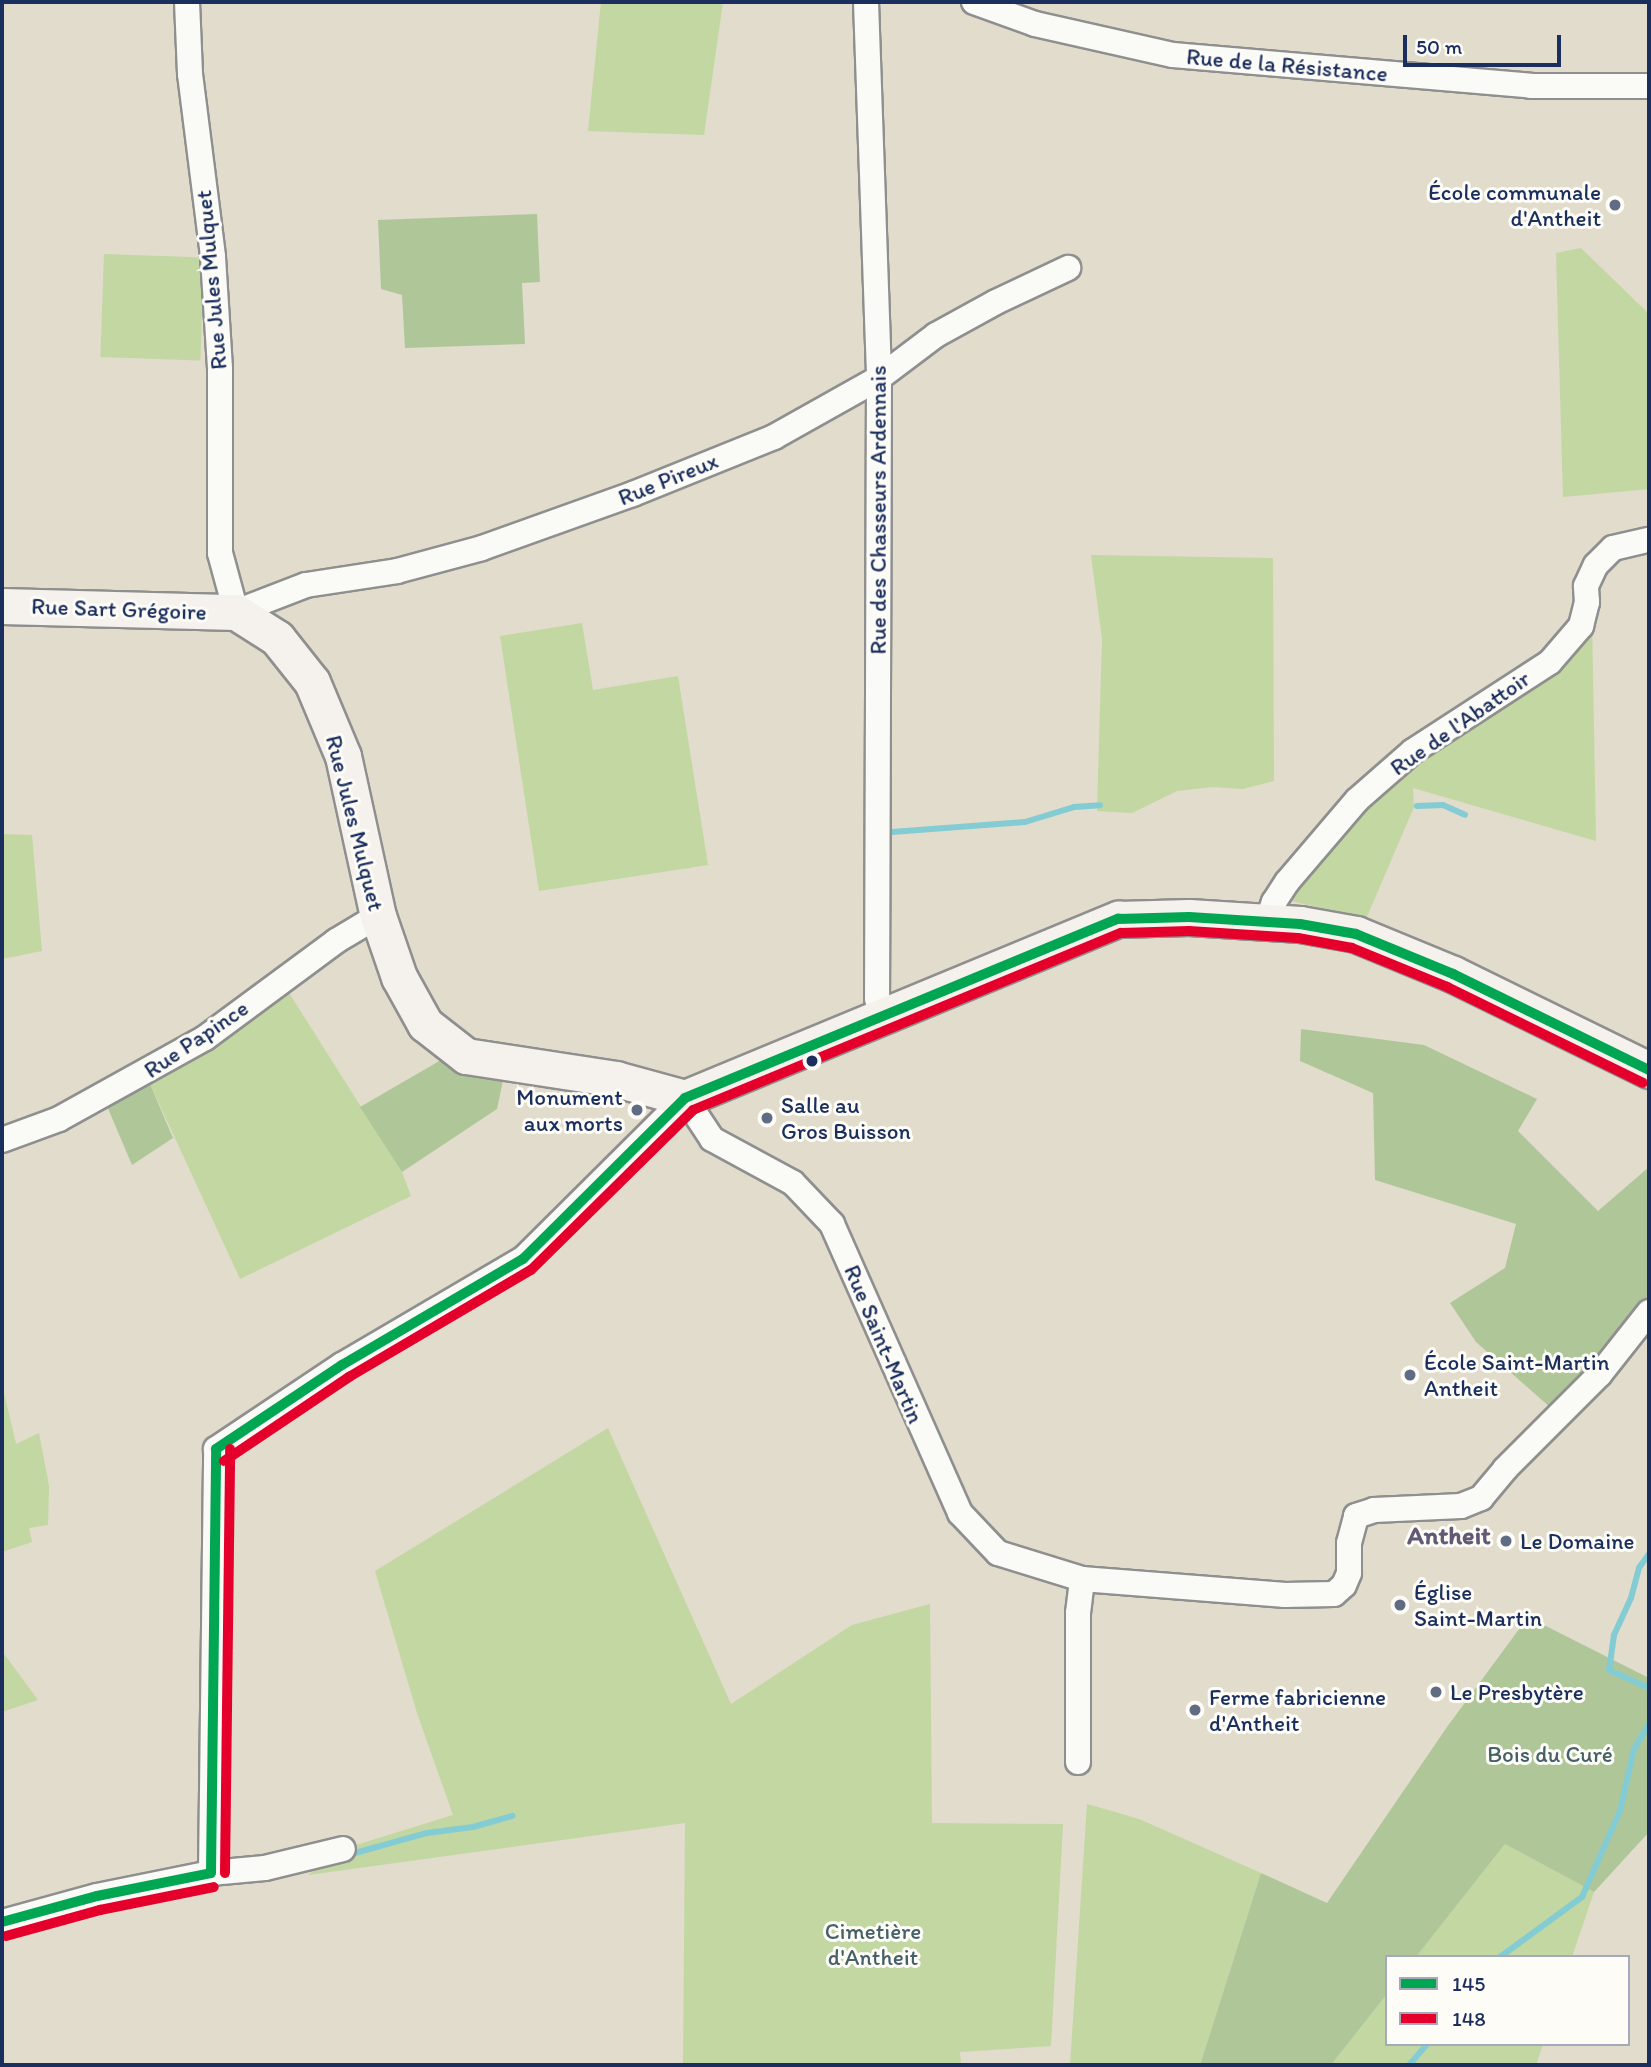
<!DOCTYPE html>
<html>
<head>
<meta charset="utf-8">
<style>
  body { margin:0 }
  #map { position:relative; width:1651px; height:2067px; overflow:hidden; background:#e1dccb; font-family:Itim,sans-serif }
  div>[style] { position:absolute }
  .green>* { inset:0; background:#c2d7a1; transform-origin:0 0 }
  .forest>* { inset:0; background:#afc798 }
  .stream>* { height:6px; margin:-3px; padding:0 3px; transform-origin:3px; border-radius:3px; background:#84ccd4 }
  .roads { filter:drop-shadow(2px 0 #8e8f8e) drop-shadow(-2px 0 #8e8f8e) drop-shadow(0 2px #8e8f8e) drop-shadow(0 -2px #8e8f8e) }
  .street>* { height:24px; margin:-12px; padding:0 12px; transform-origin:12px; border-radius:12px; background:#fafaf7 }
  .secondary>* { height:35px; margin:-17.5px; padding:0 17.5px; transform-origin:17.5px; border-radius:17.5px; background:#f5f1ed }
  .bus-1>* { height:10px; margin:-5px; padding:0 5px; transform-origin:5px; border-radius:5px; background:#00a651 }
  .bus-2>* { height:10px; margin:-5px; padding:0 5px; transform-origin:5px; border-radius:5px; background:#e4002b }
  .dots>* { width:19px; height:19px; translate:-50% -50%; box-sizing:border-box; border:4px solid #fdfcf7; border-radius:50% }
  span { translate:-50% -50%; white-space:nowrap; text-align:center; line-height:1.15; -webkit-text-stroke:6px #fdfcf7; paint-order:stroke }
  .street-label { font-size:23px; color:#1b2f5e }
  .poi-label { font-size:23px; color:#1b2f5e }
  .right { translate:-100% -50%; text-align:right }
  .left { translate:0 -50%; text-align:left }
  .park-label { font-size:23px; color:#466068 }
  .quarter-label { font-size:26px; color:#625977; font-weight:700 }
  .frame { position:absolute; inset:0; border:4px solid #1b2f5e; pointer-events:none }
  .legend { position:absolute; left:1385px; top:1955px; width:245px; height:91px; box-sizing:border-box; background:#fdfcf7; border:2px solid #a3aaba; margin:0; padding:9px 12px; list-style:none; font-size:21px; color:#1b2f5e }
  .legend li { display:flex; align-items:center; gap:14px; height:35px }
  .legend b { width:35px; border:2px solid #a3aaba }
  .scale { position:absolute; left:1403px; top:35px; width:158px; height:32px; box-sizing:border-box; border:4px solid #1b2f5e; border-top:0; padding-left:9px; font-size:21px; line-height:24px; white-space:nowrap; color:#1b2f5e; -webkit-text-stroke:5px #fdfcf7; paint-order:stroke }
</style>
</head>
<body>
<div id="map">
  <div class="green">
    <div style="clip-path:polygon(601px 2px,723px 2px,704px 135px,588px 131px)"></div>
    <div style="clip-path:polygon(1581px 248px,1649px 314px,1649px 489px,1563px 497px,1556px 253px)"></div>
    <div style="left:104px;top:254px;width:100px;height:103px;rotate:2deg"></div>
    <div style="clip-path:polygon(1091px 555px,1273px 558px,1274px 781px,1243px 789px,1212px 787px,1177px 791px,1132px 813px,1097px 811px,1102px 639px)"></div>
    <div style="clip-path:polygon(1592px 620px,1596px 841px,1413px 788px,1414px 807px,1366px 919px,1287px 900px,1348px 818px)"></div>
    <div style="clip-path:polygon(582px 623px,593px 690px,678px 676px,708px 865px,539px 891px,500px 636px)"></div>
    <div style="clip-path:polygon(2px 834px,32px 835px,42px 951px,2px 959px)"></div>
    <div style="clip-path:polygon(286px 988px,402px 1172px,411px 1196px,240px 1279px,150px 1084px)"></div>
    <div style="clip-path:polygon(2px 1384px,16px 1444px,39px 1433px,49px 1486px,48px 1525px,29px 1528px,32px 1542px,2px 1552px)"></div>
    <div style="clip-path:polygon(608px 1428px,731px 1704px,852px 1625px,930px 1604px,932px 1823px,1063px 1824px,1051px 2046px,960px 2052px,961px 2065px,683px 2065px,685px 1823px,308px 1875px,343px 1849px,453px 1815px,417px 1713px,375px 1571px)"></div>
    <div style="clip-path:polygon(2px 1651px,38px 1700px,2px 1712px)"></div>
    <div style="clip-path:polygon(1087px 1804px,1139px 1819px,1261px 1873px,1200px 2065px,1070px 2065px)"></div>
    <div style="clip-path:polygon(1505px 1844px,1594px 1892px,1572px 1957px,1416px 1957px)"></div>
    <div style="clip-path:polygon(1387px 1994px,1387px 2044px,1543px 2044px,1536px 2065px,1331px 2065px)"></div>
  </div>
  <div class="forest">
    <div style="clip-path:polygon(537px 214px,540px 282px,522px 283px,525px 344px,405px 348px,402px 295px,381px 289px,378px 220px)"></div>
    <div style="clip-path:polygon(1301px 1029px,1424px 1045px,1537px 1099px,1518px 1131px,1598px 1211px,1649px 1167px,1649px 1297px,1595px 1370px,1551px 1408px,1476px 1342px,1450px 1303px,1505px 1268px,1516px 1224px,1375px 1180px,1373px 1093px,1300px 1061px)"></div>
    <div style="clip-path:polygon(448px 1056px,505px 1071px,497px 1109px,402px 1172px,360px 1107px)"></div>
    <div style="clip-path:polygon(150px 1084px,173px 1138px,132px 1165px,107px 1106px)"></div>
    <div style="clip-path:polygon(1528px 1617px,1649px 1678px,1649px 1832px,1594px 1892px,1505px 1844px,1416px 1957px,1387px 1957px,1387px 1994px,1331px 2065px,1200px 2065px,1261px 1873px,1327px 1903px,1447px 1727px)"></div>
  </div>
  <div class="stream">
    <div style="left:1417px;top:806px;width:26px;rotate:-2deg"></div>
    <div style="left:1443px;top:805px;width:24px;rotate:24deg"></div>
    <div style="left:892px;top:832px;width:133px;rotate:-4.3deg"></div>
    <div style="left:1025px;top:822px;width:51px;rotate:-17deg"></div>
    <div style="left:1074px;top:807px;width:26px;rotate:-4deg"></div>
    <div style="left:1649px;top:1554px;width:17px;rotate:126deg"></div>
    <div style="left:1639px;top:1568px;width:31px;rotate:105deg"></div>
    <div style="left:1631px;top:1598px;width:41px;rotate:114.7deg"></div>
    <div style="left:1614px;top:1635px;width:35px;rotate:98deg"></div>
    <div style="left:1609px;top:1670px;width:44px;rotate:24.2deg"></div>
    <div style="left:348px;top:1855px;width:82px;rotate:-15.6deg"></div>
    <div style="left:427px;top:1833px;width:46px;rotate:-7.4deg"></div>
    <div style="left:473px;top:1827px;width:41px;rotate:-15.8deg"></div>
    <div style="left:1500px;top:1957px;width:102px;rotate:-36.2deg"></div>
    <div style="left:1582px;top:1897px;width:94px;rotate:-66.2deg"></div>
    <div style="left:1620px;top:1811px;width:64px;rotate:-77.3deg"></div>
    <div style="left:1634px;top:1749px;width:29px;rotate:-59deg"></div>
    <div style="left:1409px;top:2065px;width:28px;rotate:-49deg"></div>
  </div>
  <div class="roads">
    <div class="street">
      <div style="left:187px;top:2px;width:72px;rotate:87.6deg"></div>
      <div style="left:190px;top:74px;width:184px;rotate:82.8deg"></div>
      <div style="left:213px;top:257px;width:112px;rotate:86.4deg"></div>
      <div style="left:220px;top:369px;width:184px;rotate:90deg"></div>
      <div style="left:220px;top:553px;width:61px;rotate:74.8deg"></div>
      <div style="left:236px;top:612px;width:75px;rotate:-21.1deg"></div>
      <div style="left:306px;top:585px;width:92px;rotate:-8.7deg"></div>
      <div style="left:397px;top:571px;width:88px;rotate:-15.1deg"></div>
      <div style="left:482px;top:548px;width:160px;rotate:-19.7deg"></div>
      <div style="left:633px;top:494px;width:152px;rotate:-22deg"></div>
      <div style="left:774px;top:437px;width:120px;rotate:-29.3deg"></div>
      <div style="left:879px;top:378px;width:71px;rotate:-37deg"></div>
      <div style="left:936px;top:335px;width:68px;rotate:-28.8deg"></div>
      <div style="left:996px;top:302px;width:80px;rotate:-25.3deg"></div>
      <div style="left:866px;top:2px;width:376px;rotate:88deg"></div>
      <div style="left:879px;top:378px;width:620px;rotate:90.18deg"></div>
      <div style="left:877px;top:998px;width:21px;rotate:79deg"></div>
      <div style="left:974px;top:2px;width:65px;rotate:19.8deg"></div>
      <div style="left:1035px;top:24px;width:141px;rotate:12.7deg"></div>
      <div style="left:1173px;top:55px;width:359px;rotate:4.9deg"></div>
      <div style="left:1531px;top:86px;width:118px"></div>
      <div style="left:1267px;top:922px;width:21px;rotate:-71deg"></div>
      <div style="left:1274px;top:902px;width:24px;rotate:-57deg"></div>
      <div style="left:1287px;top:882px;width:108px;rotate:-49.5deg"></div>
      <div style="left:1357px;top:800px;width:74px;rotate:-41.2deg"></div>
      <div style="left:1413px;top:751px;width:163px;rotate:-33deg"></div>
      <div style="left:1550px;top:662px;width:48px;rotate:-49.3deg"></div>
      <div style="left:1581px;top:626px;width:25px;rotate:-76deg"></div>
      <div style="left:1587px;top:602px;width:16px;rotate:-94deg"></div>
      <div style="left:1586px;top:586px;width:23px;rotate:-65deg"></div>
      <div style="left:1596px;top:565px;width:24px;rotate:-45deg"></div>
      <div style="left:1613px;top:548px;width:37px;rotate:-13deg"></div>
      <div style="left:2px;top:1140px;width:61px;rotate:-20.2deg"></div>
      <div style="left:59px;top:1119px;width:167px;rotate:-29deg"></div>
      <div style="left:205px;top:1038px;width:163px;rotate:-36.5deg"></div>
      <div style="left:336px;top:941px;width:49px;rotate:-30.8deg"></div>
      <div style="left:1078px;top:1762px;width:149px;rotate:-90deg"></div>
      <div style="left:1078px;top:1613px;width:34px;rotate:-83deg"></div>
      <div style="left:211px;top:1873px;width:424px;rotate:-89.3deg"></div>
      <div style="left:216px;top:1449px;width:151px;rotate:-33.7deg"></div>
      <div style="left:342px;top:1365px;width:210px;rotate:-30.4deg"></div>
      <div style="left:523px;top:1259px;width:228px;rotate:-44.8deg"></div>
      <div style="left:685px;top:1098px;width:49px;rotate:56.6deg"></div>
      <div style="left:712px;top:1139px;width:92px;rotate:28.5deg"></div>
      <div style="left:793px;top:1183px;width:57px;rotate:46.4deg"></div>
      <div style="left:832px;top:1224px;width:316px;rotate:66.1deg"></div>
      <div style="left:960px;top:1513px;width:55px;rotate:46.5deg"></div>
      <div style="left:998px;top:1553px;width:88px;rotate:17.2deg"></div>
      <div style="left:1082px;top:1579px;width:204px;rotate:4.5deg"></div>
      <div style="left:1285px;top:1595px;width:49px;rotate:-1.2deg"></div>
      <div style="left:1334px;top:1594px;width:13px;rotate:-42deg"></div>
      <div style="left:1344px;top:1585px;width:13px;rotate:-67deg"></div>
      <div style="left:1349px;top:1573px;width:30px;rotate:-90deg"></div>
      <div style="left:1349px;top:1543px;width:28px;rotate:-75deg"></div>
      <div style="left:1356px;top:1516px;width:19px;rotate:-18deg"></div>
      <div style="left:1374px;top:1510px;width:87px;rotate:-2.6deg"></div>
      <div style="left:1461px;top:1506px;width:22px;rotate:-22deg"></div>
      <div style="left:1481px;top:1498px;width:38px;rotate:-50deg"></div>
      <div style="left:1505px;top:1469px;width:134px;rotate:-45deg"></div>
      <div style="left:1600px;top:1374px;width:79px;rotate:-51.7deg"></div>
      <div style="left:2px;top:1922px;width:98px;rotate:-15.3deg"></div>
      <div style="left:97px;top:1896px;width:116px;rotate:-11.4deg"></div>
      <div style="left:211px;top:1873px;width:54px;rotate:-5.3deg"></div>
      <div style="left:265px;top:1868px;width:80px;rotate:-13.7deg"></div>
    </div>
    <div class="secondary">
      <div style="left:2px;top:606px;width:234px;rotate:1.5deg"></div>
      <div style="left:236px;top:612px;width:49px;rotate:32.4deg"></div>
      <div style="left:277px;top:638px;width:56px;rotate:51.5deg"></div>
      <div style="left:312px;top:682px;width:80px;rotate:67.3deg"></div>
      <div style="left:343px;top:756px;width:164px;rotate:77.7deg"></div>
      <div style="left:378px;top:916px;width:65px;rotate:71deg"></div>
      <div style="left:399px;top:977px;width:54px;rotate:61deg"></div>
      <div style="left:425px;top:1024px;width:52px;rotate:38deg"></div>
      <div style="left:466px;top:1056px;width:152px;rotate:8.7deg"></div>
      <div style="left:616px;top:1079px;width:72px;rotate:15.4deg"></div>
      <div style="left:685px;top:1098px;width:469px;rotate:-22.5deg"></div>
      <div style="left:1118px;top:919px;width:71px;rotate:-1.6deg"></div>
      <div style="left:1189px;top:917px;width:111px;rotate:3.6deg"></div>
      <div style="left:1300px;top:924px;width:57px;rotate:10.1deg"></div>
      <div style="left:1356px;top:934px;width:105px;rotate:22.4deg"></div>
      <div style="left:1453px;top:974px;width:218px;rotate:26.1deg"></div>
    </div>
  </div>
  <div class="bus-1">
    <div style="left:216px;top:1449px;width:151px;rotate:-33.7deg"></div>
    <div style="left:342px;top:1365px;width:210px;rotate:-30.4deg"></div>
    <div style="left:523px;top:1259px;width:228px;rotate:-44.8deg"></div>
    <div style="left:685px;top:1098px;width:469px;rotate:-22.5deg"></div>
    <div style="left:1118px;top:919px;width:71px;rotate:-1.6deg"></div>
    <div style="left:1189px;top:917px;width:111px;rotate:3.6deg"></div>
    <div style="left:1300px;top:924px;width:57px;rotate:10.1deg"></div>
    <div style="left:1356px;top:934px;width:105px;rotate:22.4deg"></div>
    <div style="left:1453px;top:974px;width:218px;rotate:26.1deg"></div>
    <div style="left:211px;top:1873px;width:424px;rotate:-89.3deg"></div>
    <div style="left:2px;top:1922px;width:98px;rotate:-15.3deg"></div>
    <div style="left:97px;top:1896px;width:116px;rotate:-11.4deg"></div>
  </div>
  <div class="bus-2">
    <div style="left:224px;top:1461px;width:151px;rotate:-33.9deg"></div>
    <div style="left:349px;top:1377px;width:211px;rotate:-30.5deg"></div>
    <div style="left:531px;top:1270px;width:228px;rotate:-44.6deg"></div>
    <div style="left:693px;top:1110px;width:463px;rotate:-22.5deg"></div>
    <div style="left:1121px;top:933px;width:68px;rotate:-1.7deg"></div>
    <div style="left:1189px;top:931px;width:109px;rotate:3.7deg"></div>
    <div style="left:1298px;top:938px;width:55px;rotate:10.5deg"></div>
    <div style="left:1352px;top:948px;width:103px;rotate:22.3deg"></div>
    <div style="left:1447px;top:987px;width:218px;rotate:26.1deg"></div>
    <div style="left:225px;top:1873px;width:424px;rotate:-89.3deg"></div>
    <div style="left:6px;top:1936px;width:98px;rotate:-15.5deg"></div>
    <div style="left:100px;top:1910px;width:116px;rotate:-11.4deg"></div>
  </div>
  <div class="dots">
    <div style="left:1615px;top:205px;background:#606c84"></div>
    <div style="left:812px;top:1061px;background:#1b2f5e"></div>
    <div style="left:637px;top:1110px;background:#606c84"></div>
    <div style="left:767px;top:1118px;background:#606c84"></div>
    <div style="left:1410px;top:1375px;background:#606c84"></div>
    <div style="left:1506px;top:1541px;background:#606c84"></div>
    <div style="left:1400px;top:1605px;background:#606c84"></div>
    <div style="left:1436px;top:1692px;background:#606c84"></div>
    <div style="left:1195px;top:1710px;background:#606c84"></div>
  </div>
  <div class="street-label">
    <span style="left:1287px;top:65px;rotate:5deg">Rue de la Résistance</span>
    <span style="left:211px;top:280px;rotate:-95deg">Rue Jules Mulquet</span>
    <span style="left:668px;top:479px;rotate:-22deg">Rue Pireux</span>
    <span style="left:878px;top:510px;rotate:-90deg">Rue des Chasseurs Ardennais</span>
    <span style="left:119px;top:609px;rotate:2deg">Rue Sart Grégoire</span>
    <span style="left:1460px;top:723px;rotate:-35deg">Rue de l'Abattoir</span>
    <span style="left:355px;top:823px;rotate:76deg">Rue Jules Mulquet</span>
    <span style="left:196px;top:1039px;rotate:-34deg">Rue Papince</span>
    <span style="left:884px;top:1344px;rotate:67deg">Rue Saint-Martin</span>
  </div>
  <div class="poi-label">
    <span class="right" style="left:1601px;top:205px">École communale<br>d'Antheit</span>
    <span class="right" style="left:623px;top:1110px">Monument<br>aux morts</span>
    <span class="left" style="left:781px;top:1118px">Salle au<br>Gros Buisson</span>
    <span class="left" style="left:1424px;top:1375px">École Saint-Martin<br>Antheit</span>
    <span class="left" style="left:1520px;top:1541px">Le Domaine</span>
    <span class="left" style="left:1414px;top:1605px">Église<br>Saint-Martin</span>
    <span class="left" style="left:1450px;top:1692px">Le Presbytère</span>
    <span class="left" style="left:1209px;top:1710px">Ferme fabricienne<br>d'Antheit</span>
  </div>
  <div class="park-label">
    <span style="left:1550px;top:1754px">Bois du Curé</span>
    <span style="left:873px;top:1944px">Cimetière<br>d'Antheit</span>
  </div>
  <div class="quarter-label">
    <span style="left:1449px;top:1536px">Antheit</span>
  </div>
  <div class="frame"></div>
  <ul class="legend">
  <li><b style="height:9px;background:#00a651"></b>145</li>
  <li><b style="height:9px;background:#e4002b"></b>148</li>
  </ul>
  <div class="scale">50 m</div>
</div>
</body>
</html>
